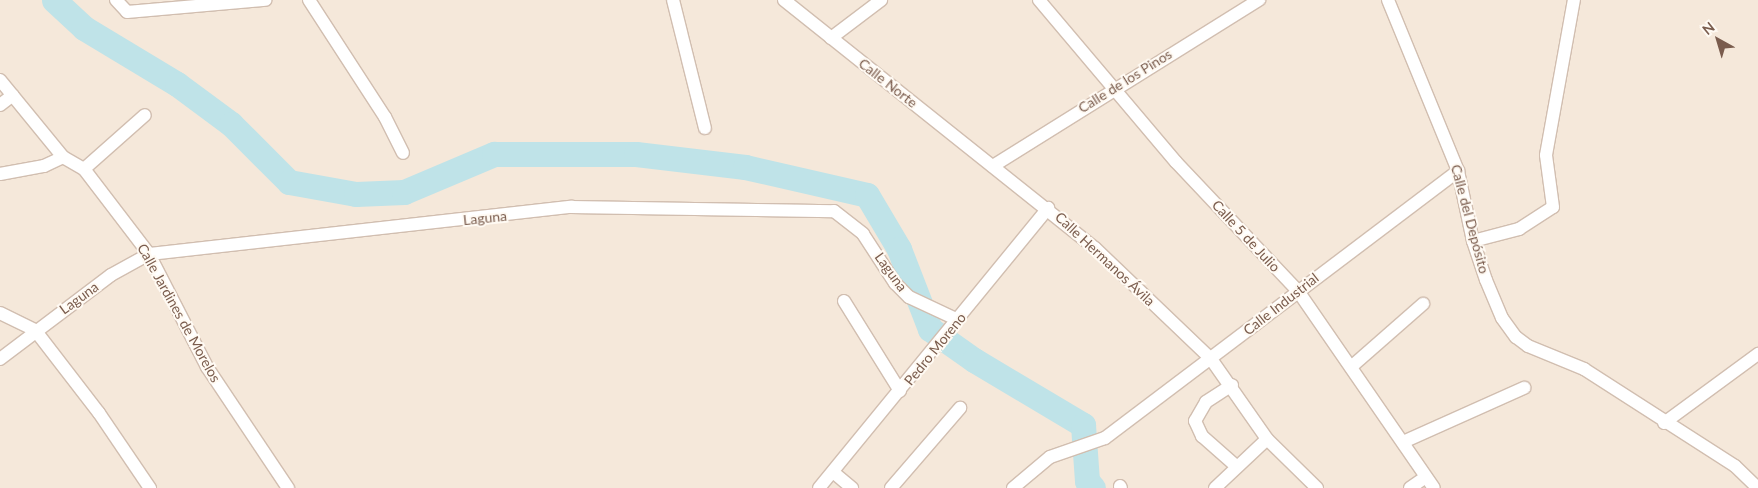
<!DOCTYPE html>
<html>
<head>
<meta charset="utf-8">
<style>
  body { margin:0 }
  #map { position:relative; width:1758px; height:488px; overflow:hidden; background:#fdf6ec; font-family:Lato,sans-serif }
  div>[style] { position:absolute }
  .residential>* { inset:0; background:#f5e8da; transform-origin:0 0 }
  .river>* { height:25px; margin:-12.5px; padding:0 12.5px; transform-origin:12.5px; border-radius:12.5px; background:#bfe3e8 }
  .roads { filter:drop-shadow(1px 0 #d1beb0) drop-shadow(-1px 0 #d1beb0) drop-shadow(0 1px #d1beb0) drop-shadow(0 -1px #d1beb0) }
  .street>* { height:12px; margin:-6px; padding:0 6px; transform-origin:6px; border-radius:6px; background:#fff }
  span { translate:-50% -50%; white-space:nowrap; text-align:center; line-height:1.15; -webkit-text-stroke:4px #fffaf3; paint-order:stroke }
  .street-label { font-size:14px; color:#7a5c4d }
  .north { position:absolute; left:1693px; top:15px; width:50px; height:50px; -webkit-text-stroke:4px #fffaf3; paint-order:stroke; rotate:321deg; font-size:14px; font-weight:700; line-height:20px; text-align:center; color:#7a5c4d }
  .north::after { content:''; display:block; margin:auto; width:18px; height:22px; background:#7a5c4d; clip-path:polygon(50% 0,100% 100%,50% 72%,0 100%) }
</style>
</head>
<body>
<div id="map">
  <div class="residential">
    <div style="left:0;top:0;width:1758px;height:488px"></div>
  </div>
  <div class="river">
    <div style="left:54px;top:0;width:41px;rotate:43deg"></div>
    <div style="left:84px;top:28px;width:109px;rotate:31.1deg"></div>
    <div style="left:177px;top:84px;width:67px;rotate:36.5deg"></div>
    <div style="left:231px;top:124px;width:82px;rotate:45deg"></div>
    <div style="left:289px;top:182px;width:68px;rotate:10.2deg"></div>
    <div style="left:356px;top:194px;width:48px;rotate:-2.4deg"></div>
    <div style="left:404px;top:192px;width:98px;rotate:-22.9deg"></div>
    <div style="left:494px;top:154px;width:142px"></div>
    <div style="left:636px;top:154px;width:110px;rotate:6.8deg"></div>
    <div style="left:745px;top:167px;width:125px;rotate:12.9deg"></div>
    <div style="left:867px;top:195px;width:63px;rotate:59.3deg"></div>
    <div style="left:899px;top:249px;width:86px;rotate:68.8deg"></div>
    <div style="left:930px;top:329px;width:54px;rotate:35.2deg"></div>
    <div style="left:974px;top:360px;width:127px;rotate:30.8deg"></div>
    <div style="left:1083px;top:425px;width:56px;rotate:85.9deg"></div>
    <div style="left:1087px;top:481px;width:9px;rotate:49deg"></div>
  </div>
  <div class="roads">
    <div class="street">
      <div style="left:116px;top:0;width:16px;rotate:47deg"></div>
      <div style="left:127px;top:12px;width:139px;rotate:-5deg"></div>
      <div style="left:309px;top:0;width:140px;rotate:57deg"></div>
      <div style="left:385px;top:117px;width:40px;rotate:63.4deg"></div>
      <div style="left:673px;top:0;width:132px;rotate:76deg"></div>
      <div style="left:784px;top:0;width:398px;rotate:38.6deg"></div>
      <div style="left:1095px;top:248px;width:161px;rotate:43.7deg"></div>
      <div style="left:1211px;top:359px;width:98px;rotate:55deg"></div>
      <div style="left:1267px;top:439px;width:70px;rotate:44.4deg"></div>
      <div style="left:1039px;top:0;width:212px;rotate:49.8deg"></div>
      <div style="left:1176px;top:162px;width:178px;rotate:46.6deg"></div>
      <div style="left:1298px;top:291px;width:239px;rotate:55.4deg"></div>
      <div style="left:1388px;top:0;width:185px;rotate:67.7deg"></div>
      <div style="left:1458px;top:171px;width:72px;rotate:77.9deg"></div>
      <div style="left:1473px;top:241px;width:41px;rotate:71.6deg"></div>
      <div style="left:1486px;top:280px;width:41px;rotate:67.2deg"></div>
      <div style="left:1502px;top:318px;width:24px;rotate:54deg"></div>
      <div style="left:1516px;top:337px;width:15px;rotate:37deg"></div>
      <div style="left:1528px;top:346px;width:61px;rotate:22.3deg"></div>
      <div style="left:1584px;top:369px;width:179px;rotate:32.7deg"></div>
      <div style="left:1735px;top:466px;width:32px;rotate:44deg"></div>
      <div style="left:831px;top:38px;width:63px;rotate:-37.2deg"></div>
      <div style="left:0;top:80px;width:99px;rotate:50.7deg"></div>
      <div style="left:63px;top:157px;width:24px;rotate:30deg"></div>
      <div style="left:84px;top:169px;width:107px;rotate:52.6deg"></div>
      <div style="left:149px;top:254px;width:127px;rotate:62.8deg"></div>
      <div style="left:207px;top:367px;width:146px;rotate:56.2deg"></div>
      <div style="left:0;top:105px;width:16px;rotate:-38deg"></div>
      <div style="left:993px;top:166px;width:314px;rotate:-32deg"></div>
      <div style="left:84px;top:169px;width:81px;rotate:-41.5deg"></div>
      <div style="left:0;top:174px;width:45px;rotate:-10.3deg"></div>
      <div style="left:44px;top:166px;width:21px;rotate:-25deg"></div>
      <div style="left:1473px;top:241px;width:48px;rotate:-14.6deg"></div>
      <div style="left:1519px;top:229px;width:40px;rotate:-32.9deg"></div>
      <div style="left:1553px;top:207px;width:52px;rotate:-97.7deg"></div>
      <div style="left:1546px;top:155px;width:158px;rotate:-79.8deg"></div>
      <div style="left:844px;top:301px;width:106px;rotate:58.1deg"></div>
      <div style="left:0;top:313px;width:39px;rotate:26deg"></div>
      <div style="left:35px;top:330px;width:105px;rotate:52.4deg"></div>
      <div style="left:99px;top:413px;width:91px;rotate:55.8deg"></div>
      <div style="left:0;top:359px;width:139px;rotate:-37.1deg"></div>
      <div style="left:111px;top:275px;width:43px;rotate:-28.9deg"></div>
      <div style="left:149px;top:254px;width:425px;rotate:-6.4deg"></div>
      <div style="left:571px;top:207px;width:263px;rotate:0.9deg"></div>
      <div style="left:834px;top:211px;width:37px;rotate:38deg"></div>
      <div style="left:863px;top:234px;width:59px;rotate:56.9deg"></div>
      <div style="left:895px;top:283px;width:20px;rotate:45deg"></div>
      <div style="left:909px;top:297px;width:54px;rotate:25.1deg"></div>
      <div style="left:1351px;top:367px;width:96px;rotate:-41.2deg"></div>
      <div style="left:1232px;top:385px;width:31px;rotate:147deg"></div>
      <div style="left:1206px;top:402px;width:22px;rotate:120deg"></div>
      <div style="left:1195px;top:421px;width:17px;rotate:65deg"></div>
      <div style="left:1202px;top:436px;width:45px;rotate:41.4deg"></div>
      <div style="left:1664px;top:423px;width:117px;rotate:-36.3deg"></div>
      <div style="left:1403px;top:442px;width:133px;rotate:-24.1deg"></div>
      <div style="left:833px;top:472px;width:25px;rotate:40deg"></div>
      <div style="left:1120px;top:486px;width:2px;rotate:63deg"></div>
      <div style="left:819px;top:488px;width:362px;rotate:-50.7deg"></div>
      <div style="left:891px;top:488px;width:106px;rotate:-49.2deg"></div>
      <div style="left:1013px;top:488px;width:48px;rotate:-40deg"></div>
      <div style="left:1050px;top:457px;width:58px;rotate:-19.1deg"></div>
      <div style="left:1105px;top:438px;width:443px;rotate:-37.1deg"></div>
      <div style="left:1215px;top:488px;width:71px;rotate:-43.3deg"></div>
      <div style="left:1410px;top:488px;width:19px;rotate:-35deg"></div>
    </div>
  </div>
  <div class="street-label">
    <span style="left:1125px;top:81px;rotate:-32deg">Calle de los Pinos</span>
    <span style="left:888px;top:83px;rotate:38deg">Calle Norte</span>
    <span style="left:485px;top:218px;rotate:-6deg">Laguna</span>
    <span style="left:1470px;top:219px;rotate:75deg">Calle del Depósito</span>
    <span style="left:1246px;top:236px;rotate:47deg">Calle 5 de Julio</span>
    <span style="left:1105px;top:259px;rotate:43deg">Calle Hermanos Ávila</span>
    <span style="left:891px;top:272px;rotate:54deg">Laguna</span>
    <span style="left:79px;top:298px;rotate:-36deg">Laguna</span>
    <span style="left:1281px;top:304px;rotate:-38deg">Calle Industrial</span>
    <span style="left:179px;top:313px;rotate:61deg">Calle Jardines de Morelos</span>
    <span style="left:935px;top:349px;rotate:-51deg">Pedro Moreno</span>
  </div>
  <div class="north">N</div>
</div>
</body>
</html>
